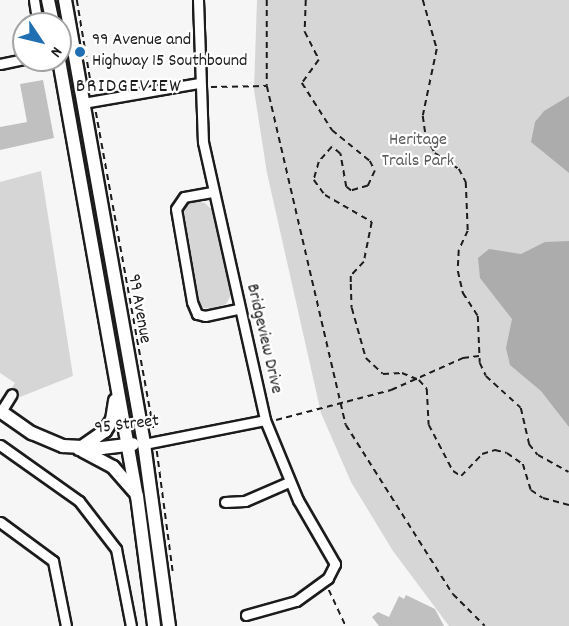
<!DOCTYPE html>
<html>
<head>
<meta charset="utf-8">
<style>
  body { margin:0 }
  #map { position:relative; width:569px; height:626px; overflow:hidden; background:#f6f6f6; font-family:Dekko,sans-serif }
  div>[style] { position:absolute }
  .green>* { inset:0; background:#d6d6d6 }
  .water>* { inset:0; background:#acacac }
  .building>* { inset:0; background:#c0c0c0 }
  .path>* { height:1.5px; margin-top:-0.75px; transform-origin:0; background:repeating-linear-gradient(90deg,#1c1c1c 0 6px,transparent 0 10.5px) }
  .roads { filter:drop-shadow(2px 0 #1c1c1c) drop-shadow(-2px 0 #1c1c1c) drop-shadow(0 2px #1c1c1c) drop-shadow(0 -2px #1c1c1c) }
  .minor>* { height:9px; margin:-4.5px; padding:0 4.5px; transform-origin:4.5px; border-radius:4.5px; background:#fff }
  .major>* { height:12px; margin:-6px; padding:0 6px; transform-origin:6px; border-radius:6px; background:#fff }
  .dots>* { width:16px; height:16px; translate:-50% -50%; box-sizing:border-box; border:3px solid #fff; border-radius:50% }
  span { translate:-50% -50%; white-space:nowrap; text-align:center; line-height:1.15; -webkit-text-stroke:4.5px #fff; paint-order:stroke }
  .poi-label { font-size:18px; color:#1c1c1c }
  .left { translate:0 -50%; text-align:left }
  .park-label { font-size:18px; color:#5d5d5d }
  .street-label { font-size:18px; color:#1c1c1c }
  .neighbourhood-label { font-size:20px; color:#1c1c1c; letter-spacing:1.5px }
  .north { position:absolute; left:12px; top:12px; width:60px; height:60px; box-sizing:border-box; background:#fff; border:2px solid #a4a4a4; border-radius:50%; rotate:125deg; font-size:16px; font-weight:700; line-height:24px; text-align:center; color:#1c1c1c }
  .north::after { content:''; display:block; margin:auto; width:21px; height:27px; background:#1f6fb2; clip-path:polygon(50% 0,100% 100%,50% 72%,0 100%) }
</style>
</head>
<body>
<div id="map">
  <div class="green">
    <div style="clip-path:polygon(257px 0,569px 0,569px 626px,449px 626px,393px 551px,351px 482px,321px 413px,267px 173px,254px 90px)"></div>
    <div style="clip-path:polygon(41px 171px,73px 376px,20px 397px,10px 390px,15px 383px,0 373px,0 182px)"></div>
    <div style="clip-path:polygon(190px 200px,205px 203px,212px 210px,231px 295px,226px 304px,210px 309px,200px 307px,183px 206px)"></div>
  </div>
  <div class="water">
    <div style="clip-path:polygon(569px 96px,569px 173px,531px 142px,535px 122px,544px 111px)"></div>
    <div style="clip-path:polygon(569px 241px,569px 427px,541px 391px,510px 365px,506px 348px,512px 319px,480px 278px,478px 258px,489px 249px,521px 254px,545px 242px)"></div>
  </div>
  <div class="building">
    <div style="clip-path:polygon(43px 80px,54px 138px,0 150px,0 127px,27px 122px,20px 84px)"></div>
    <div style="clip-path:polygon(406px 595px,435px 609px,444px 626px,379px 626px,372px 617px,378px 612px,389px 617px,399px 596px,404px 599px)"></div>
  </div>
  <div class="path">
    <div style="left:77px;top:0;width:91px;rotate:80.5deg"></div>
    <div style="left:267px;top:0;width:86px;rotate:90deg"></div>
    <div style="left:267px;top:86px;width:348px;rotate:76.9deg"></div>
    <div style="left:346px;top:425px;width:200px;rotate:57.7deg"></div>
    <div style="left:453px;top:594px;width:45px;rotate:45deg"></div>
    <div style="left:306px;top:0;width:32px;rotate:92deg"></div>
    <div style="left:305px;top:32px;width:31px;rotate:63deg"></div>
    <div style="left:319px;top:60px;width:29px;rotate:126deg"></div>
    <div style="left:302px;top:83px;width:56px;rotate:57.4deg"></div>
    <div style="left:332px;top:130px;width:49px;rotate:39.2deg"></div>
    <div style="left:370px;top:161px;width:11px;rotate:63deg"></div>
    <div style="left:375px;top:171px;width:17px;rotate:115deg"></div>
    <div style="left:368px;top:186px;width:18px;rotate:164deg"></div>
    <div style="left:351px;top:191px;width:6px;rotate:-141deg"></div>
    <div style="left:346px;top:187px;width:34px;rotate:-100deg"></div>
    <div style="left:340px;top:154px;width:11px;rotate:-139deg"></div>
    <div style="left:332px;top:147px;width:20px;rotate:131deg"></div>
    <div style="left:319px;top:162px;width:19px;rotate:106deg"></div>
    <div style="left:314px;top:180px;width:19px;rotate:54deg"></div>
    <div style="left:325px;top:195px;width:54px;rotate:29.9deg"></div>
    <div style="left:372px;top:222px;width:41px;rotate:101.3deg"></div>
    <div style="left:364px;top:262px;width:19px;rotate:133deg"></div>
    <div style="left:351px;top:276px;width:8px;rotate:90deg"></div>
    <div style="left:351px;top:284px;width:24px;rotate:88deg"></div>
    <div style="left:352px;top:308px;width:52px;rotate:74.4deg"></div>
    <div style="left:366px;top:358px;width:23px;rotate:43deg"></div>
    <div style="left:383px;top:374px;width:19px;rotate:-3deg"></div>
    <div style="left:402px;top:373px;width:18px;rotate:22deg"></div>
    <div style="left:419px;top:380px;width:12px;rotate:48deg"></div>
    <div style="left:427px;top:389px;width:36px;rotate:87deg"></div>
    <div style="left:429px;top:425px;width:52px;rotate:62.4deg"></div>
    <div style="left:453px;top:471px;width:9px;rotate:32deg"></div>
    <div style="left:461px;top:476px;width:30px;rotate:-46deg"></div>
    <div style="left:482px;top:454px;width:14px;rotate:-17deg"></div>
    <div style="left:495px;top:450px;width:12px;rotate:14deg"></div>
    <div style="left:507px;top:453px;width:19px;rotate:35deg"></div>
    <div style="left:523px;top:464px;width:27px;rotate:73deg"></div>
    <div style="left:531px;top:490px;width:14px;rotate:34deg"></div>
    <div style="left:543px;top:498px;width:27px;rotate:15deg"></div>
    <div style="left:423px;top:0;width:51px;rotate:74.1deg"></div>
    <div style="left:437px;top:49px;width:68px;rotate:101.8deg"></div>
    <div style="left:423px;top:116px;width:21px;rotate:82deg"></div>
    <div style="left:426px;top:137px;width:18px;rotate:61deg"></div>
    <div style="left:435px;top:153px;width:29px;rotate:34deg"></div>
    <div style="left:459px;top:169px;width:15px;rotate:62deg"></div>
    <div style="left:466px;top:182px;width:49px;rotate:87.7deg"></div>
    <div style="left:468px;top:231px;width:21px;rotate:115deg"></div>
    <div style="left:459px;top:250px;width:21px;rotate:93deg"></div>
    <div style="left:458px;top:271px;width:23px;rotate:77deg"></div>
    <div style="left:463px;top:293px;width:27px;rotate:57deg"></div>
    <div style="left:478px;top:316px;width:47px;rotate:87.6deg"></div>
    <div style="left:480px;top:363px;width:14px;rotate:65deg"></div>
    <div style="left:486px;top:376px;width:47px;rotate:42.4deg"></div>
    <div style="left:521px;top:408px;width:37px;rotate:77deg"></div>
    <div style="left:529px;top:444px;width:14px;rotate:51deg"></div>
    <div style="left:538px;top:455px;width:35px;rotate:29deg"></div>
    <div style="left:211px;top:87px;width:55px;rotate:-1deg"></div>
    <div style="left:96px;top:112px;width:325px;rotate:79.7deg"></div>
    <div style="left:276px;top:420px;width:119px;rotate:-14.6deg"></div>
    <div style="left:391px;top:390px;width:79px;rotate:-24deg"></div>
    <div style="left:463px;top:358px;width:16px;rotate:-7deg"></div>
    <div style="left:157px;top:451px;width:122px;rotate:82.5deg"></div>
    <div style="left:329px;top:590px;width:40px;rotate:65deg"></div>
  </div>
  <div class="roads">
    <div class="minor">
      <div style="left:34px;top:0;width:24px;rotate:81deg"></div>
      <div style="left:198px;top:0;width:142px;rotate:88deg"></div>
      <div style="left:203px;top:142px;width:285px;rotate:77.4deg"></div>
      <div style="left:265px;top:420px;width:87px;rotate:67.6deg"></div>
      <div style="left:298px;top:500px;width:74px;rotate:60deg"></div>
      <div style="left:335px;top:564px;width:16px;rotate:117deg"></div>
      <div style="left:328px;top:578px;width:39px;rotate:144deg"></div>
      <div style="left:296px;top:601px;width:52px;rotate:164.4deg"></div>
      <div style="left:0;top:64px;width:25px;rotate:-12deg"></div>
      <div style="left:83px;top:103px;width:118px;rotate:-9.8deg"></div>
      <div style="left:212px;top:192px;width:28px;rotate:170deg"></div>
      <div style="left:184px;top:197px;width:14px;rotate:124deg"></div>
      <div style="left:176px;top:209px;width:94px;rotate:80.2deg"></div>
      <div style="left:192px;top:302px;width:13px;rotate:67deg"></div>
      <div style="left:197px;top:314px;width:8px;rotate:14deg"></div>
      <div style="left:205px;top:316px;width:35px;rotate:-12deg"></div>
      <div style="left:0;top:413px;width:22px;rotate:-58deg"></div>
      <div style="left:144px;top:444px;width:123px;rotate:-11.2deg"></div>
      <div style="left:0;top:445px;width:97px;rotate:35.3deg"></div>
      <div style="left:79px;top:501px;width:61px;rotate:52.4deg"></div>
      <div style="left:116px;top:549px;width:78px;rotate:79deg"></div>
      <div style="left:225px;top:502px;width:20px;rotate:-3deg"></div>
      <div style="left:245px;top:501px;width:48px;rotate:-23.4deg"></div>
      <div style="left:0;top:522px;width:66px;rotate:36.3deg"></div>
      <div style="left:53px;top:561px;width:66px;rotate:78.7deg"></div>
    </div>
    <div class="major">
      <div style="left:48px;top:0;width:25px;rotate:78deg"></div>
      <div style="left:65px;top:0;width:451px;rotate:79.9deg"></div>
      <div style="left:144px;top:444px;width:184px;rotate:82.2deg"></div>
      <div style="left:59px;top:60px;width:443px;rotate:79.9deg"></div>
      <div style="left:137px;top:496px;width:131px;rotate:82.5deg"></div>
      <div style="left:0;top:411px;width:39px;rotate:35deg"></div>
      <div style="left:32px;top:433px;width:34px;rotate:23deg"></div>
      <div style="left:63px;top:446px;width:39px;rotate:3deg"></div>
      <div style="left:102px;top:448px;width:31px;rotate:-7deg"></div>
      <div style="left:79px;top:449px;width:32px;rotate:-35deg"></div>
      <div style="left:105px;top:431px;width:13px;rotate:-58deg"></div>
      <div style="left:112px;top:420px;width:20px;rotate:-81deg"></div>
      <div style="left:83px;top:451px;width:34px;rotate:28deg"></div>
      <div style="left:113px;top:467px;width:32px;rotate:49deg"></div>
    </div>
  </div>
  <div class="dots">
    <div style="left:80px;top:52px;background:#1f6fb2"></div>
  </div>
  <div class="poi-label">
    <span class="left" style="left:92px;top:52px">99 Avenue and<br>Highway 15 Southbound</span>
  </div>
  <div class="park-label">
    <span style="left:418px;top:152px">Heritage<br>Trails Park</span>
  </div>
  <div class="street-label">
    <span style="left:138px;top:309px;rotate:80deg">99 Avenue</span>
    <span style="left:263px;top:339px;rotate:77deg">Bridgeview Drive</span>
    <span style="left:127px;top:426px;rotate:-7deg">95 Street</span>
  </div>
  <div class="neighbourhood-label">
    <span style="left:129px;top:87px">BRIDGEVIEW</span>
  </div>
  <div class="north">N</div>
</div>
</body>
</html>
